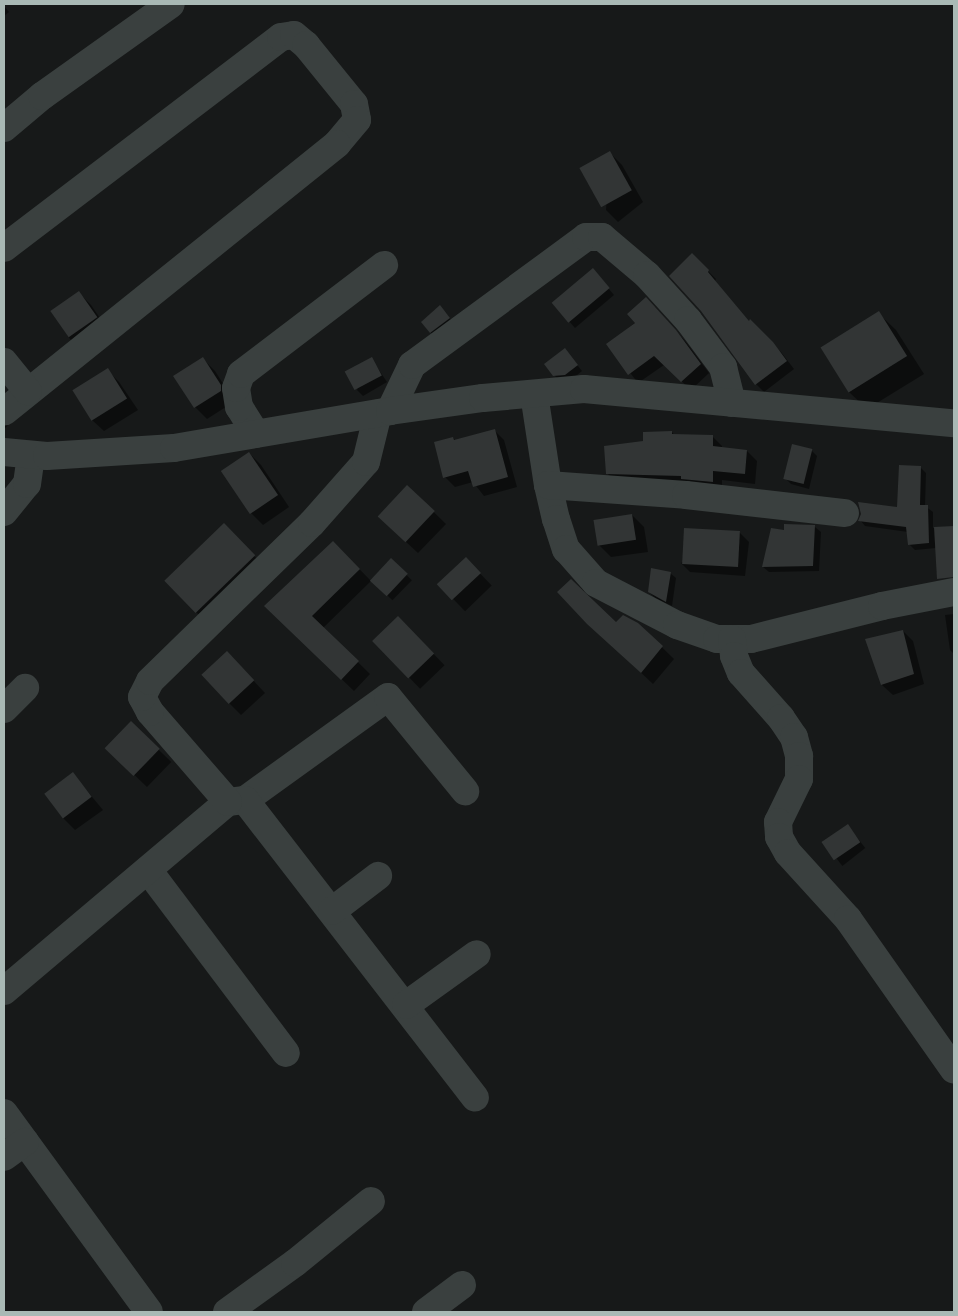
<!DOCTYPE html>
<html>
<head>
<meta charset="utf-8">
<style>
  body { margin:0 }
  #map { position:relative; width:958px; height:1316px; overflow:hidden; background:#171919; font-family:Poppins,sans-serif }
  div>[style] { position:absolute }
  .shadow>* { inset:0; background:#0007; transform-origin:0 0 }
  .building>* { inset:0; background:#323535; transform-origin:0 0 }
  .minor>* { height:28px; margin:-14px; padding:0 14px; transform-origin:14px; border-radius:14px; background:#3a403f }
  .tertiary>* { height:28px; margin:-14px; padding:0 14px; transform-origin:14px; border-radius:14px; background:#3a403f }
  span { translate:-50% -50%; white-space:nowrap; text-align:center; line-height:1.15; -webkit-text-stroke:5px #121414; paint-order:stroke }
  .frame { position:absolute; inset:0; border:5px solid #a9b9b5; pointer-events:none }
</style>
</head>
<body>
<div id="map">
  <div class="shadow">
    <div style="clip-path:polygon(4px 6px,9px 12px,4px 16px)"></div>
    <div style="clip-path:polygon(610px 153px,622px 165px,643px 202px,618px 222px,606px 210px)"></div>
    <div style="clip-path:polygon(692px 255px,716px 279px,715px 281px,749px 322px,781px 352px,794px 369px,764px 392px,756px 384px)"></div>
    <div style="clip-path:polygon(598px 276px,614px 295px,575px 328px,553px 303px)"></div>
    <div style="clip-path:polygon(79px 293px,91px 305px,108px 330px,82px 350px,70px 339px,52px 311px)"></div>
    <div style="clip-path:polygon(655px 307px,685px 341px,709px 373px,691px 390px,664px 365px,638px 383px,608px 344px)"></div>
    <div style="clip-path:polygon(446px 313px,454px 324px,436px 337px,430px 332px)"></div>
    <div style="clip-path:polygon(878px 313px,896px 330px,924px 374px,867px 409px,849px 392px,822px 348px)"></div>
    <div style="clip-path:polygon(570px 356px,582px 371px,571px 380px,560px 381px,554px 375px)"></div>
    <div style="clip-path:polygon(371px 358px,387px 382px,363px 396px,357px 390px)"></div>
    <div style="clip-path:polygon(203px 359px,215px 371px,232px 398px,232px 403px,207px 419px,195px 407px)"></div>
    <div style="clip-path:polygon(107px 370px,119px 382px,138px 410px,104px 431px,92px 420px,74px 391px)"></div>
    <div style="clip-path:polygon(4px 391px,23px 412px,4px 429px)"></div>
    <div style="clip-path:polygon(494px 430px,504px 440px,517px 487px,484px 496px,473px 482px,455px 487px,445px 477px,453px 438px,456px 441px)"></div>
    <div style="clip-path:polygon(672px 432px,675px 436px,712px 436px,722px 446px,722px 449px,747px 451px,757px 461px,755px 484px,722px 480px,722px 491px,617px 483px,607px 473px,644px 442px)"></div>
    <div style="clip-path:polygon(793px 446px,812px 451px,817px 456px,809px 489px,791px 484px,785px 478px)"></div>
    <div style="clip-path:polygon(249px 453px,261px 465px,289px 507px,263px 525px,251px 513px)"></div>
    <div style="clip-path:polygon(921px 468px,926px 473px,925px 506px,933px 512px,933px 528px,954px 527px,954px 567px,949px 568px,936px 548px,915px 550px,909px 544px,908px 532px,865px 526px,860px 520px,899px 508px)"></div>
    <div style="clip-path:polygon(411px 490px,446px 524px,418px 553px,391px 528px)"></div>
    <div style="clip-path:polygon(632px 515px,644px 527px,648px 552px,611px 557px,599px 545px)"></div>
    <div style="clip-path:polygon(815px 527px,821px 532px,819px 571px,769px 572px,763px 567px)"></div>
    <div style="clip-path:polygon(739px 532px,749px 542px,745px 576px,690px 572px,681px 563px)"></div>
    <div style="clip-path:polygon(333px 542px,371px 581px,323px 628px,370px 674px,354px 691px,278px 618px)"></div>
    <div style="clip-path:polygon(242px 543px,271px 574px,214px 629px,196px 612px)"></div>
    <div style="left:466px;top:559px;width:37px;height:37px;rotate:46deg"></div>
    <div style="left:391px;top:560px;width:29px;height:28px;rotate:44deg"></div>
    <div style="clip-path:polygon(670px 573px,676px 578px,672px 606px,655px 598px,649px 592px)"></div>
    <div style="clip-path:polygon(954px 614px,954px 654px,950px 650px,945px 615px)"></div>
    <div style="left:398px;top:617px;width:67px;height:34px;rotate:46deg"></div>
    <div style="clip-path:polygon(616px 624px,638px 624px,674px 659px,653px 684px,601px 635px)"></div>
    <div style="clip-path:polygon(903px 631px,913px 641px,924px 684px,893px 695px,882px 685px,867px 640px)"></div>
    <div style="clip-path:polygon(239px 665px,265px 693px,241px 715px,229px 703px)"></div>
    <div style="left:131px;top:723px;width:56px;height:35px;rotate:44deg"></div>
    <div style="clip-path:polygon(73px 774px,103px 810px,75px 830px,63px 818px)"></div>
    <div style="left:848px;top:826px;width:28px;height:29px;rotate:52deg"></div>
  </div>
  <div class="building">
    <div style="left:610px;top:151px;width:45px;height:35px;rotate:61deg"></div>
    <div style="clip-path:polygon(692px 253px,709px 270px,708px 272px,749px 321px,750px 319px,773px 342px,787px 361px,755px 385px,701px 311px,669px 276px)"></div>
    <div style="left:593px;top:268px;width:26px;height:54px;rotate:50deg"></div>
    <div style="left:79px;top:291px;width:32px;height:35px;rotate:55deg"></div>
    <div style="clip-path:polygon(646px 297px,676px 330px,701px 364px,681px 382px,654px 356px,628px 375px,606px 344px,635px 323px,627px 314px)"></div>
    <div style="clip-path:polygon(440px 305px,450px 318px,430px 333px,421px 322px)"></div>
    <div style="left:879px;top:311px;width:53px;height:69px;rotate:58deg"></div>
    <div style="clip-path:polygon(565px 348px,578px 365px,565px 375px,553px 376px,544px 364px)"></div>
    <div style="clip-path:polygon(203px 357px,221px 385px,221px 391px,194px 408px,173px 376px)"></div>
    <div style="left:372px;top:357px;width:21px;height:31px;rotate:62deg"></div>
    <div style="left:108px;top:368px;width:36px;height:42px;rotate:58deg"></div>
    <div style="clip-path:polygon(495px 429px,508px 477px,473px 487px,468px 471px,443px 478px,434px 442px,453px 437px,454px 440px)"></div>
    <div style="clip-path:polygon(672px 431px,672px 434px,713px 435px,713px 446px,747px 450px,745px 474px,713px 471px,713px 482px,681px 479px,681px 476px,606px 474px,604px 446px,643px 441px,643px 432px)"></div>
    <div style="left:792px;top:444px;width:21px;height:36px;rotate:14deg"></div>
    <div style="left:249px;top:452px;width:52px;height:34px;rotate:56deg"></div>
    <div style="clip-path:polygon(899px 465px,921px 466px,920px 505px,928px 505px,929px 543px,908px 545px,906px 527px,858px 521px,861px 514px,858px 502px,897px 507px)"></div>
    <div style="left:407px;top:485px;width:38px;height:43px;rotate:43deg"></div>
    <div style="left:632px;top:514px;width:26px;height:39px;rotate:81deg"></div>
    <div style="left:224px;top:523px;width:45px;height:83px;rotate:46deg"></div>
    <div style="clip-path:polygon(784px 524px,815px 525px,813px 566px,762px 567px,771px 528px,784px 530px)"></div>
    <div style="clip-path:polygon(954px 526px,954px 577px,937px 579px,934px 527px)"></div>
    <div style="left:684px;top:528px;width:56px;height:36px;rotate:3deg"></div>
    <div style="clip-path:polygon(333px 541px,360px 569px,312px 616px,359px 661px,341px 680px,264px 606px)"></div>
    <div style="left:466px;top:557px;width:22px;height:40px;rotate:47deg"></div>
    <div style="left:391px;top:558px;width:23px;height:31px;rotate:43deg"></div>
    <div style="clip-path:polygon(651px 568px,671px 572px,666px 602px,648px 592px)"></div>
    <div style="clip-path:polygon(571px 579px,616px 622px,623px 615px,638px 623px,663px 646px,641px 673px,587px 624px,557px 592px)"></div>
    <div style="left:398px;top:616px;width:52px;height:36px;rotate:46deg"></div>
    <div style="clip-path:polygon(903px 630px,914px 674px,881px 685px,865px 639px)"></div>
    <div style="left:227px;top:651px;width:40px;height:35px;rotate:47deg"></div>
    <div style="left:131px;top:721px;width:40px;height:38px;rotate:44deg"></div>
    <div style="left:73px;top:772px;width:31px;height:36px;rotate:53deg"></div>
    <div style="left:848px;top:824px;width:22px;height:32px;rotate:56deg"></div>
  </div>
  <div class="minor">
    <div style="left:4px;top:128px;width:50px;rotate:-40.1deg"></div>
    <div style="left:42px;top:96px;width:158px;rotate:-35.5deg"></div>
    <div style="left:4px;top:248px;width:348px;rotate:-37.3deg"></div>
    <div style="left:281px;top:37px;width:13px;rotate:-9deg"></div>
    <div style="left:294px;top:35px;width:16px;rotate:40deg"></div>
    <div style="left:306px;top:45px;width:76px;rotate:50.9deg"></div>
    <div style="left:354px;top:104px;width:16px;rotate:79deg"></div>
    <div style="left:357px;top:120px;width:31px;rotate:130deg"></div>
    <div style="left:337px;top:144px;width:427px;rotate:141.2deg"></div>
    <div style="left:4px;top:362px;width:38px;rotate:51deg"></div>
    <div style="left:534px;top:394px;width:92px;rotate:81.3deg"></div>
    <div style="left:548px;top:485px;width:35px;rotate:77deg"></div>
    <div style="left:556px;top:519px;width:32px;rotate:72deg"></div>
    <div style="left:566px;top:549px;width:45px;rotate:48.6deg"></div>
    <div style="left:596px;top:583px;width:91px;rotate:27.4deg"></div>
    <div style="left:677px;top:625px;width:42px;rotate:19.3deg"></div>
    <div style="left:717px;top:639px;width:34px"></div>
    <div style="left:751px;top:639px;width:135px;rotate:-14.1deg"></div>
    <div style="left:882px;top:606px;width:73px;rotate:-11deg"></div>
    <div style="left:390px;top:411px;width:51px;rotate:-64.4deg"></div>
    <div style="left:412px;top:365px;width:216px;rotate:-36.3deg"></div>
    <div style="left:586px;top:237px;width:16px"></div>
    <div style="left:602px;top:237px;width:59px;rotate:40.2deg"></div>
    <div style="left:647px;top:275px;width:61px;rotate:47.7deg"></div>
    <div style="left:688px;top:320px;width:59px;rotate:53.3deg"></div>
    <div style="left:723px;top:367px;width:37px;rotate:76deg"></div>
    <div style="left:256px;top:434px;width:32px;rotate:-122deg"></div>
    <div style="left:239px;top:407px;width:19px;rotate:-99deg"></div>
    <div style="left:236px;top:388px;width:15px;rotate:-70deg"></div>
    <div style="left:241px;top:374px;width:180px;rotate:-37.3deg"></div>
    <div style="left:548px;top:485px;width:138px;rotate:4.1deg"></div>
    <div style="left:686px;top:495px;width:160px;rotate:6.5deg"></div>
    <div style="left:4px;top:512px;width:36px;rotate:-51deg"></div>
    <div style="left:27px;top:484px;width:29px;rotate:-82deg"></div>
    <div style="left:732px;top:639px;width:17px;rotate:83deg"></div>
    <div style="left:734px;top:656px;width:18px;rotate:68deg"></div>
    <div style="left:741px;top:673px;width:60px;rotate:48.4deg"></div>
    <div style="left:781px;top:718px;width:23px;rotate:56deg"></div>
    <div style="left:794px;top:737px;width:20px;rotate:75deg"></div>
    <div style="left:799px;top:756px;width:23px;rotate:90deg"></div>
    <div style="left:799px;top:779px;width:48px;rotate:116deg"></div>
    <div style="left:778px;top:822px;width:15px;rotate:86deg"></div>
    <div style="left:779px;top:837px;width:18px;rotate:61deg"></div>
    <div style="left:788px;top:853px;width:89px;rotate:47.7deg"></div>
    <div style="left:848px;top:919px;width:184px;rotate:54.9deg"></div>
    <div style="left:4px;top:709px;width:30px;rotate:-45deg"></div>
    <div style="left:245px;top:800px;width:176px;rotate:-35.8deg"></div>
    <div style="left:388px;top:697px;width:122px;rotate:50.7deg"></div>
    <div style="left:228px;top:802px;width:17px;rotate:-7deg"></div>
    <div style="left:245px;top:800px;width:376px;rotate:52.3deg"></div>
    <div style="left:148px;top:870px;width:229px;rotate:53deg"></div>
    <div style="left:332px;top:911px;width:58px;rotate:-37.3deg"></div>
    <div style="left:4px;top:991px;width:293px;rotate:-40.2deg"></div>
    <div style="left:228px;top:802px;width:119px;rotate:-130.9deg"></div>
    <div style="left:150px;top:712px;width:17px;rotate:-118deg"></div>
    <div style="left:142px;top:697px;width:18px;rotate:-63deg"></div>
    <div style="left:150px;top:681px;width:226px;rotate:-44.3deg"></div>
    <div style="left:312px;top:523px;width:81px;rotate:-48.5deg"></div>
    <div style="left:366px;top:462px;width:50px;rotate:-76.2deg"></div>
    <div style="left:406px;top:1005px;width:87px;rotate:-35.7deg"></div>
    <div style="left:4px;top:1113px;width:246px;rotate:53.9deg"></div>
    <div style="left:4px;top:1157px;width:26px;rotate:-36deg"></div>
    <div style="left:227px;top:1312px;width:84px;rotate:-35.8deg"></div>
    <div style="left:295px;top:1263px;width:98px;rotate:-39.2deg"></div>
    <div style="left:426px;top:1312px;width:45px;rotate:-36.9deg"></div>
  </div>
  <div class="tertiary">
    <div style="left:4px;top:452px;width:43px;rotate:5.3deg"></div>
    <div style="left:47px;top:456px;width:127px;rotate:-3.6deg"></div>
    <div style="left:174px;top:448px;width:219px;rotate:-9.7deg"></div>
    <div style="left:390px;top:411px;width:94px;rotate:-8deg"></div>
    <div style="left:483px;top:398px;width:101px;rotate:-5.1deg"></div>
    <div style="left:584px;top:389px;width:372px;rotate:5.3deg"></div>
  </div>
  <div class="frame"></div>
</div>
</body>
</html>
